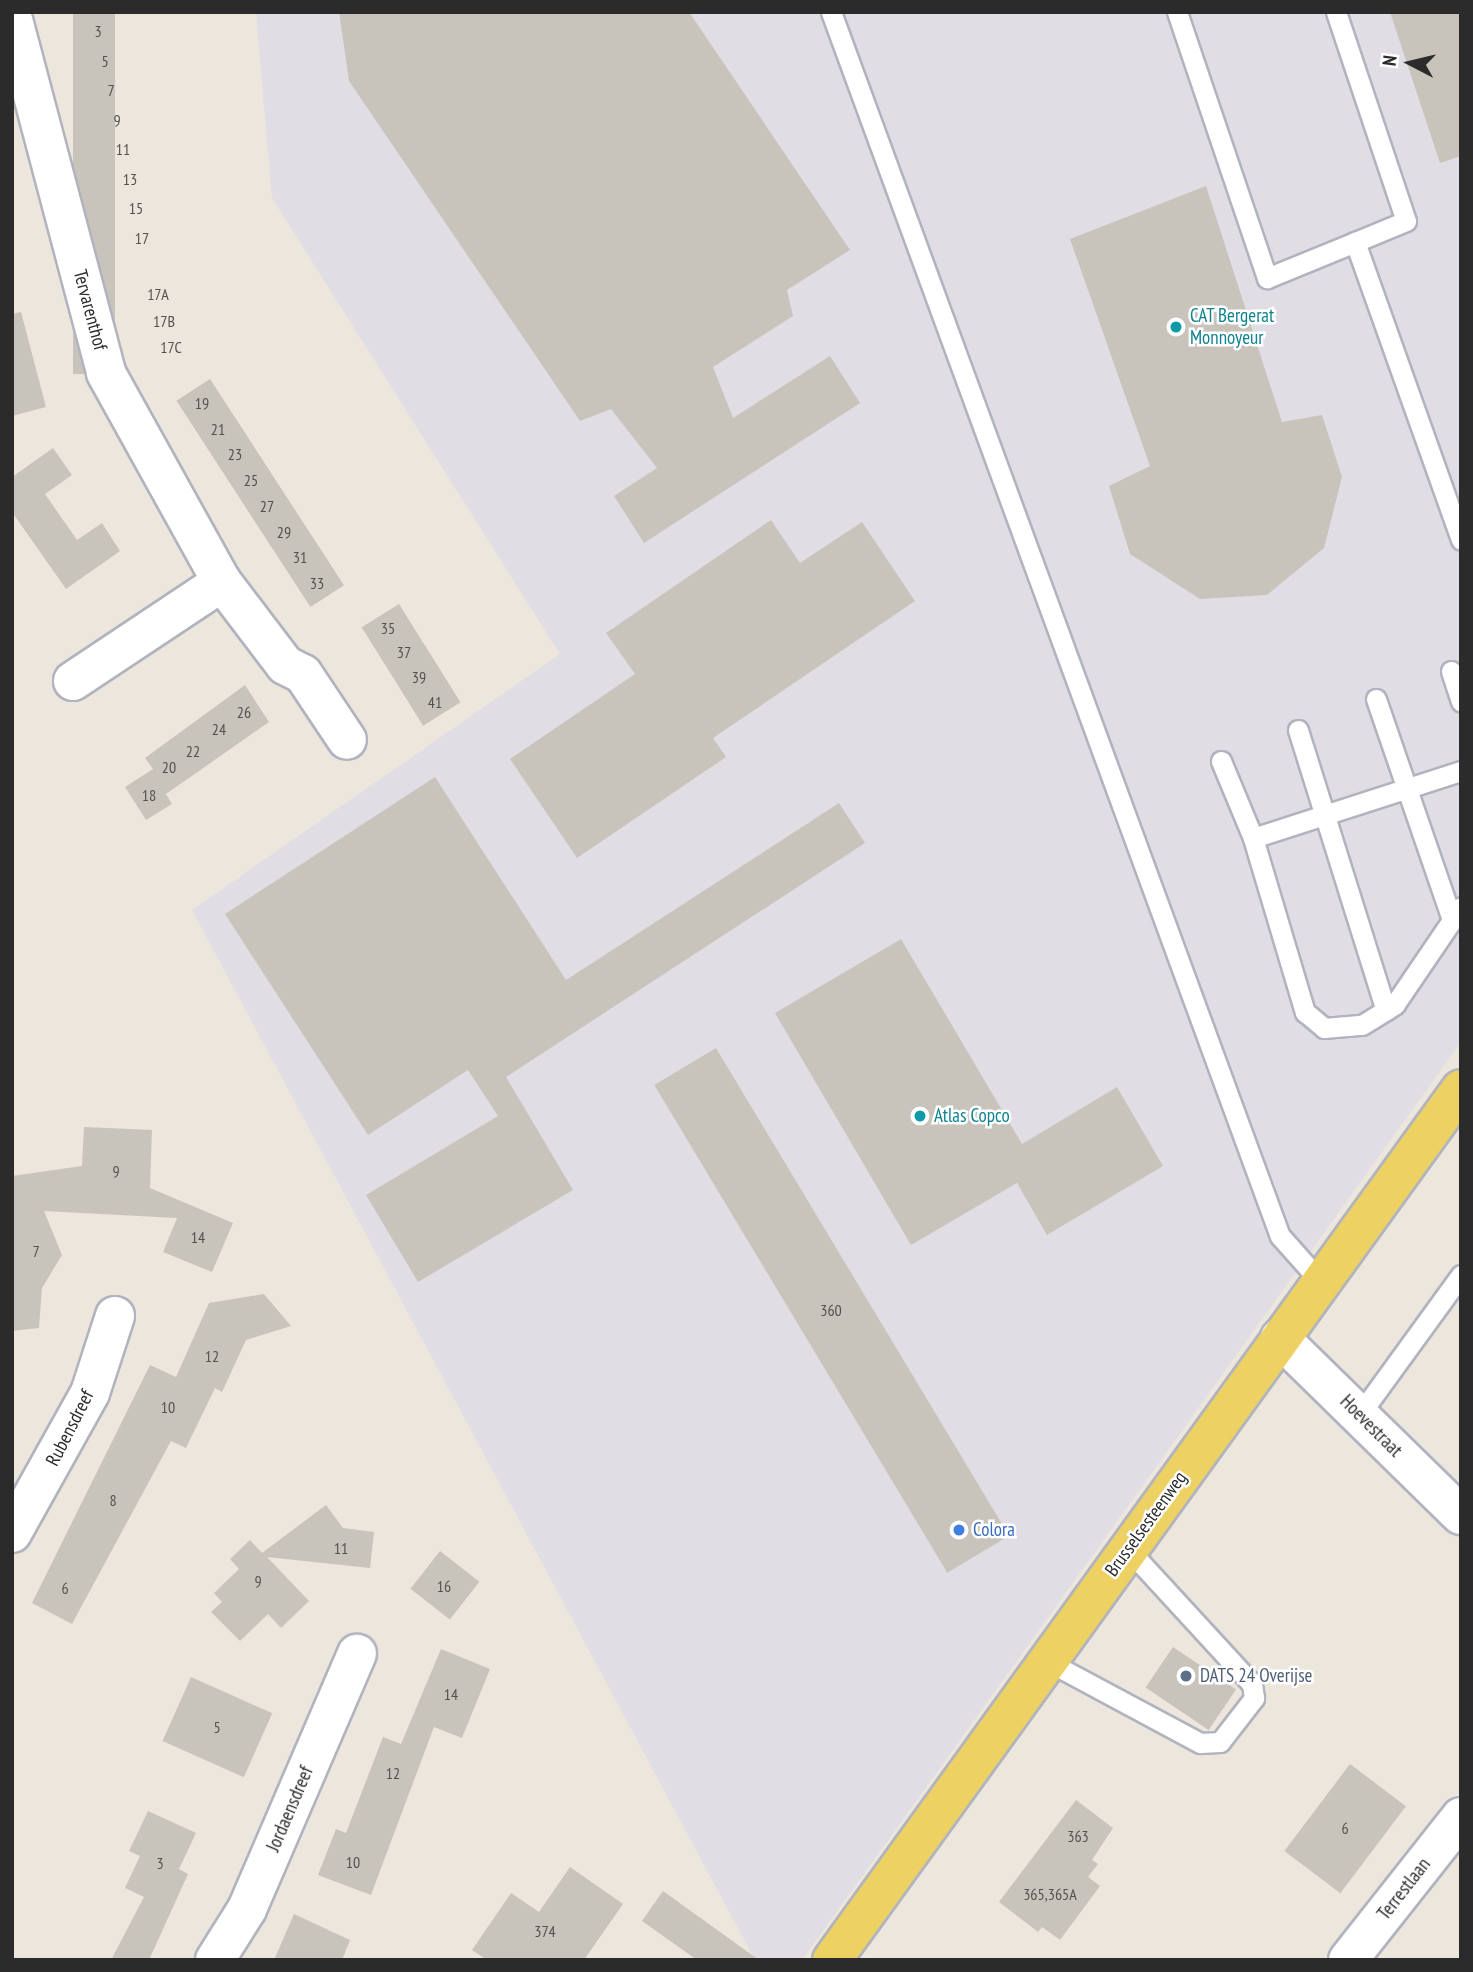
<!DOCTYPE html>
<html>
<head>
<meta charset="utf-8">
<style>
  body { margin:0 }
  #map { position:relative; width:1473px; height:1972px; overflow:hidden; background:#ece6dd; font-family:"PT Sans Narrow",sans-serif }
  div>[style] { position:absolute }
  .industrial>* { inset:0; background:#e0dde5 }
  .building>* { inset:0; background:#c8c4bc; transform-origin:0 0 }
  .roads { filter:drop-shadow(2px 0 #b1b3be) drop-shadow(-2px 0 #b1b3be) drop-shadow(0 2px #b1b3be) drop-shadow(0 -2px #b1b3be) }
  .lane>* { height:19px; margin:-9.5px; padding:0 9.5px; transform-origin:9.5px; border-radius:9.5px; background:#fff }
  .street>* { height:38px; margin:-19px; padding:0 19px; transform-origin:19px; border-radius:19px; background:#fff }
  .primary>* { height:38px; margin:-19px; padding:0 19px; transform-origin:19px; border-radius:19px; background:#edd162 }
  .dots>* { width:19px; height:19px; translate:-50% -50%; box-sizing:border-box; border:4px solid #fff; border-radius:50% }
  span { translate:-50% -50%; white-space:nowrap; text-align:center; line-height:1.15; -webkit-text-stroke:5px #fff; paint-order:stroke }
  .number-label { font-size:16px; color:#52514f }
  .number-label span { -webkit-text-stroke-width:0 }
  .street-label { font-size:19px; color:#2b2b2b }
  .culture-label { font-size:19px; color:#0d838f }
  .left { translate:0 -50%; text-align:left }
  .shop-label { font-size:19px; color:#366cbe }
  .service-label { font-size:19px; color:#4e5e75 }
  .frame { position:absolute; inset:0; border:14px solid #2b2b2b; pointer-events:none }
  .north { position:absolute; left:1375px; top:28px; width:70px; height:70px; -webkit-text-stroke:5px #fff; paint-order:stroke; rotate:277deg; font-size:19px; font-weight:700; line-height:28px; text-align:center; color:#2b2b2b }
  .north::after { content:''; display:block; margin:auto; width:24px; height:32px; background:#2b2b2b; clip-path:polygon(50% 0,100% 100%,50% 72%,0 100%) }
</style>
</head>
<body>
<div id="map">
  <div class="industrial">
    <div style="clip-path:polygon(256px 12px,1461px 12px,1461px 1042px,802px 1960px,755px 1960px,192px 910px,560px 654px,272px 198px)"></div>
  </div>
  <div class="building">
    <div style="left:73px;top:12px;width:42px;height:362px"></div>
    <div style="clip-path:polygon(339px 12px,689px 12px,850px 250px,787px 290px,793px 316px,713px 367px,733px 418px,830px 356px,860px 403px,644px 543px,614px 496px,657px 468px,611px 409px,580px 421px,349px 81px)"></div>
    <div style="clip-path:polygon(1390px 12px,1461px 12px,1461px 156px,1440px 163px)"></div>
    <div style="clip-path:polygon(1206px 186px,1282px 422px,1322px 415px,1342px 477px,1324px 548px,1267px 595px,1200px 599px,1130px 554px,1109px 486px,1150px 466px,1070px 239px)"></div>
    <div style="clip-path:polygon(21px 312px,46px 407px,12px 416px,12px 314px)"></div>
    <div style="left:210px;top:379px;width:246px;height:40px;rotate:57deg"></div>
    <div style="clip-path:polygon(53px 448px,72px 475px,45px 494px,77px 540px,102px 523px,120px 551px,66px 589px,12px 512px,12px 477px)"></div>
    <div style="clip-path:polygon(771px 520px,800px 563px,862px 522px,915px 601px,713px 738px,726px 757px,577px 858px,510px 759px,635px 674px,606px 633px)"></div>
    <div style="left:399px;top:604px;width:116px;height:44px;rotate:58deg"></div>
    <div style="clip-path:polygon(245px 685px,269px 722px,166px 794px,172px 804px,146px 820px,125px 787px,153px 769px,145px 758px)"></div>
    <div style="clip-path:polygon(435px 777px,566px 980px,839px 803px,865px 843px,506px 1077px,573px 1190px,418px 1282px,366px 1195px,498px 1116px,468px 1070px,368px 1135px,225px 914px)"></div>
    <div style="clip-path:polygon(901px 939px,1022px 1144px,1117px 1087px,1163px 1166px,1047px 1235px,1017px 1183px,911px 1245px,775px 1013px)"></div>
    <div style="left:716px;top:1048px;width:569px;height:72px;rotate:59deg"></div>
    <div style="clip-path:polygon(84px 1127px,152px 1130px,150px 1188px,233px 1223px,212px 1272px,163px 1252px,177px 1218px,44px 1211px,62px 1255px,42px 1288px,39px 1328px,12px 1331px,12px 1176px,82px 1166px)"></div>
    <div style="clip-path:polygon(264px 1294px,291px 1326px,246px 1340px,222px 1392px,215px 1388px,186px 1448px,171px 1441px,72px 1624px,32px 1603px,150px 1365px,176px 1377px,209px 1303px)"></div>
    <div style="clip-path:polygon(326px 1505px,343px 1528px,374px 1532px,370px 1568px,267px 1557px,309px 1601px,281px 1628px,268px 1614px,240px 1641px,211px 1612px,222px 1602px,214px 1593px,239px 1569px,230px 1559px,250px 1540px,262px 1553px)"></div>
    <div style="left:440px;top:1551px;width:50px;height:48px;rotate:38deg"></div>
    <div style="left:1173px;top:1647px;width:76px;height:49px;rotate:34deg"></div>
    <div style="clip-path:polygon(441px 1649px,490px 1669px,462px 1738px,434px 1727px,371px 1895px,318px 1875px,336px 1829px,346px 1833px,383px 1737px,401px 1744px)"></div>
    <div style="left:191px;top:1677px;width:89px;height:70px;rotate:24deg"></div>
    <div style="left:1350px;top:1764px;width:70px;height:109px;rotate:37deg"></div>
    <div style="clip-path:polygon(1076px 1800px,1113px 1828px,1092px 1860px,1098px 1864px,1088px 1877px,1100px 1886px,1060px 1940px,1042px 1927px,1038px 1932px,999px 1902px)"></div>
    <div style="clip-path:polygon(148px 1811px,196px 1833px,179px 1869px,188px 1874px,149px 1960px,111px 1960px,144px 1897px,125px 1888px,140px 1856px,129px 1851px)"></div>
    <div style="clip-path:polygon(570px 1867px,623px 1904px,584px 1960px,487px 1960px,472px 1950px,511px 1893px,539px 1912px)"></div>
    <div style="clip-path:polygon(663px 1891px,759px 1960px,697px 1960px,642px 1921px)"></div>
    <div style="clip-path:polygon(294px 1914px,350px 1940px,342px 1960px,274px 1960px)"></div>
  </div>
  <div class="roads">
    <div class="lane">
      <div style="left:831px;top:12px;width:1304px;rotate:69.86deg"></div>
      <div style="left:1280px;top:1236px;width:62px;rotate:48.3deg"></div>
      <div style="left:1177px;top:12px;width:281px;rotate:71.3deg"></div>
      <div style="left:1267px;top:278px;width:95px;rotate:-22.2deg"></div>
      <div style="left:1336px;top:12px;width:220px;rotate:71.5deg"></div>
      <div style="left:1406px;top:221px;width:55px;rotate:157.6deg"></div>
      <div style="left:1355px;top:242px;width:316px;rotate:70.4deg"></div>
      <div style="left:1451px;top:671px;width:32px;rotate:72deg"></div>
      <div style="left:1376px;top:699px;width:234px;rotate:71deg"></div>
      <div style="left:1298px;top:730px;width:294px;rotate:72.6deg"></div>
      <div style="left:1221px;top:761px;width:83px;rotate:67.4deg"></div>
      <div style="left:1253px;top:838px;width:182px;rotate:73.4deg"></div>
      <div style="left:1305px;top:1012px;width:25px;rotate:40deg"></div>
      <div style="left:1324px;top:1028px;width:38px;rotate:-5deg"></div>
      <div style="left:1362px;top:1025px;width:39px;rotate:-32deg"></div>
      <div style="left:1395px;top:1004px;width:117px;rotate:-55.8deg"></div>
      <div style="left:1253px;top:838px;width:219px;rotate:-17.9deg"></div>
      <div style="left:1360px;top:1414px;width:172px;rotate:-54deg"></div>
      <div style="left:1047px;top:1661px;width:174px;rotate:28.2deg"></div>
      <div style="left:1200px;top:1743px;width:20px;rotate:-3deg"></div>
      <div style="left:1220px;top:1742px;width:56px;rotate:-52.3deg"></div>
      <div style="left:1254px;top:1698px;width:14px;rotate:-98deg"></div>
      <div style="left:1252px;top:1684px;width:183px;rotate:-132.6deg"></div>
    </div>
    <div class="street">
      <div style="left:12px;top:16px;width:369px;rotate:75.2deg"></div>
      <div style="left:106px;top:373px;width:239px;rotate:61deg"></div>
      <div style="left:222px;top:582px;width:104px;rotate:52.8deg"></div>
      <div style="left:285px;top:665px;width:20px;rotate:27deg"></div>
      <div style="left:303px;top:674px;width:79px;rotate:56.3deg"></div>
      <div style="left:73px;top:681px;width:179px;rotate:-33.6deg"></div>
      <div style="left:1280px;top:1338px;width:253px;rotate:44.4deg"></div>
      <div style="left:12px;top:1533px;width:160px;rotate:-60.9deg"></div>
      <div style="left:90px;top:1393px;width:81px;rotate:-72deg"></div>
      <div style="left:215px;top:1960px;width:60px;rotate:-57.9deg"></div>
      <div style="left:247px;top:1909px;width:278px;rotate:-66.7deg"></div>
      <div style="left:1348px;top:1960px;width:182px;rotate:-51.7deg"></div>
    </div>
    <div class="primary">
      <div style="left:832px;top:1960px;width:1074px;rotate:-54.16deg"></div>
    </div>
  </div>
  <div class="dots">
    <div style="left:1176px;top:327px;background:#0f9aa8"></div>
    <div style="left:920px;top:1116px;background:#0f9aa8"></div>
    <div style="left:959px;top:1530px;background:#3f7fe0"></div>
    <div style="left:1186px;top:1676px;background:#5c6f8a"></div>
  </div>
  <div class="number-label">
    <span style="left:98px;top:31px">3</span>
    <span style="left:105px;top:61px">5</span>
    <span style="left:111px;top:90px">7</span>
    <span style="left:117px;top:120px">9</span>
    <span style="left:123px;top:149px">11</span>
    <span style="left:130px;top:179px">13</span>
    <span style="left:136px;top:208px">15</span>
    <span style="left:142px;top:238px">17</span>
    <span style="left:158px;top:294px">17A</span>
    <span style="left:164px;top:321px">17B</span>
    <span style="left:171px;top:347px">17C</span>
    <span style="left:202px;top:403px">19</span>
    <span style="left:218px;top:429px">21</span>
    <span style="left:235px;top:454px">23</span>
    <span style="left:251px;top:480px">25</span>
    <span style="left:267px;top:506px">27</span>
    <span style="left:284px;top:532px">29</span>
    <span style="left:300px;top:557px">31</span>
    <span style="left:317px;top:583px">33</span>
    <span style="left:388px;top:628px">35</span>
    <span style="left:404px;top:652px">37</span>
    <span style="left:419px;top:677px">39</span>
    <span style="left:435px;top:702px">41</span>
    <span style="left:244px;top:712px">26</span>
    <span style="left:219px;top:729px">24</span>
    <span style="left:193px;top:751px">22</span>
    <span style="left:169px;top:767px">20</span>
    <span style="left:149px;top:795px">18</span>
    <span style="left:116px;top:1171px">9</span>
    <span style="left:198px;top:1237px">14</span>
    <span style="left:36px;top:1251px">7</span>
    <span style="left:831px;top:1310px">360</span>
    <span style="left:212px;top:1356px">12</span>
    <span style="left:168px;top:1407px">10</span>
    <span style="left:113px;top:1500px">8</span>
    <span style="left:341px;top:1548px">11</span>
    <span style="left:258px;top:1581px">9</span>
    <span style="left:444px;top:1586px">16</span>
    <span style="left:65px;top:1588px">6</span>
    <span style="left:451px;top:1694px">14</span>
    <span style="left:217px;top:1727px">5</span>
    <span style="left:393px;top:1773px">12</span>
    <span style="left:1345px;top:1828px">6</span>
    <span style="left:1078px;top:1836px">363</span>
    <span style="left:353px;top:1862px">10</span>
    <span style="left:160px;top:1863px">3</span>
    <span style="left:1050px;top:1894px">365,365A</span>
    <span style="left:545px;top:1931px">374</span>
  </div>
  <div class="street-label">
    <span style="left:90px;top:310px;rotate:75deg">Tervarenthof</span>
    <span style="left:1371px;top:1426px;rotate:45deg">Hoevestraat</span>
    <span style="left:70px;top:1428px;rotate:-63deg">Rubensdreef</span>
    <span style="left:1146px;top:1524px;rotate:-54deg">Brusselsesteenweg</span>
    <span style="left:290px;top:1809px;rotate:-67deg">Jordaensdreef</span>
    <span style="left:1404px;top:1889px;rotate:-52deg">Terrestlaan</span>
  </div>
  <div class="culture-label">
    <span class="left" style="left:1190px;top:327px">CAT Bergerat<br>Monnoyeur</span>
    <span class="left" style="left:934px;top:1116px">Atlas Copco</span>
  </div>
  <div class="shop-label">
    <span class="left" style="left:973px;top:1530px">Colora</span>
  </div>
  <div class="service-label">
    <span class="left" style="left:1200px;top:1676px">DATS 24 Overijse</span>
  </div>
  <div class="frame"></div>
  <div class="north">N</div>
</div>
</body>
</html>
